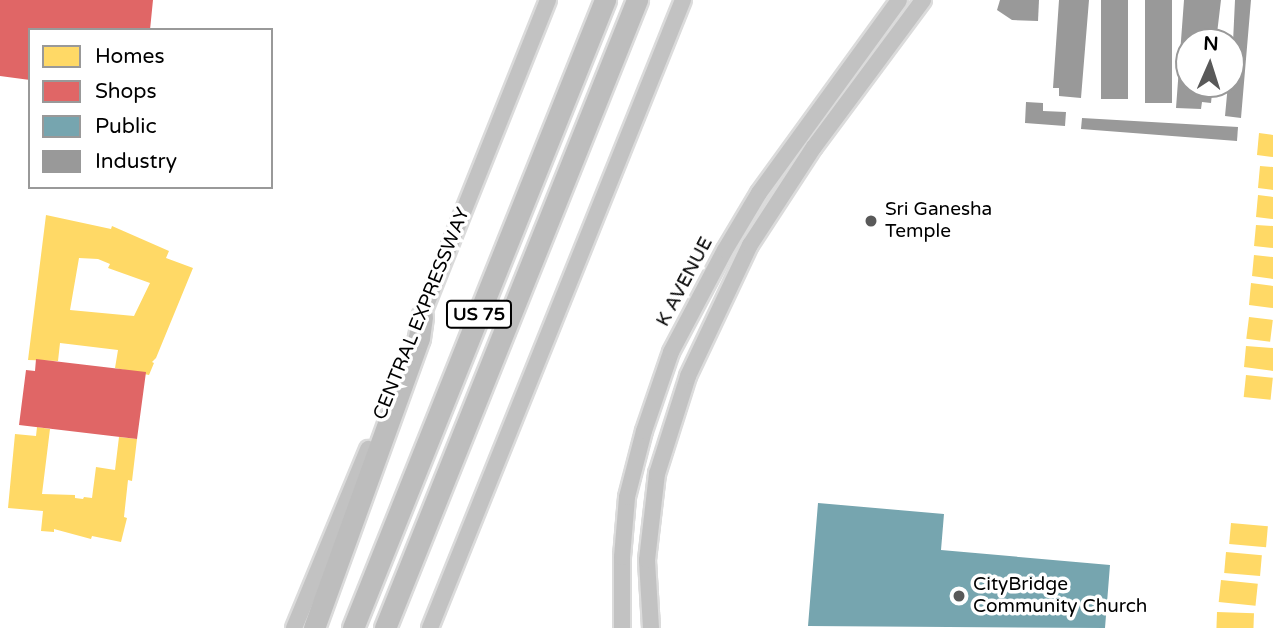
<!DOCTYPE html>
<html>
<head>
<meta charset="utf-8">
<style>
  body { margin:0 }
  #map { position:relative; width:1273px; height:628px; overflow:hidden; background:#fff; font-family:"Varela Round",sans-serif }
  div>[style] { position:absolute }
  .homes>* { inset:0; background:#ffd966; transform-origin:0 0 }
  .shops>* { inset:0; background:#e06666 }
  .public>* { inset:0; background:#76a5af }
  .industry>* { inset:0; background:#999; transform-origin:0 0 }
  .roads { filter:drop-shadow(2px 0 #dbdbdb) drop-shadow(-2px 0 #dbdbdb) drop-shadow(0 2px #dbdbdb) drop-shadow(0 -2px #dbdbdb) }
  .secondary>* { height:16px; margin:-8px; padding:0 8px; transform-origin:8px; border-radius:8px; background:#c2c2c2 }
  .highway>* { height:21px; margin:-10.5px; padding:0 10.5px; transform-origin:10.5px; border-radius:10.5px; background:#bdbdbd }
  .dots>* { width:19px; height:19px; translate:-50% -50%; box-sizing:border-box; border:4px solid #fff; border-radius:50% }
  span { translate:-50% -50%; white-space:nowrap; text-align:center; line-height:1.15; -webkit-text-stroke:7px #fff; paint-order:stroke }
  .shield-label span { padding:2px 5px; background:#fff; border:2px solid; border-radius:5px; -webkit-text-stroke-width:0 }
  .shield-label { font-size:18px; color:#000; font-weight:700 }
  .poi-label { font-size:19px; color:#000 }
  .left { translate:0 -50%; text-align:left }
  .street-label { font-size:19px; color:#000 }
  .legend { position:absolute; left:28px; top:28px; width:245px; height:161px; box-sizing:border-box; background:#fff; border:2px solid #999; margin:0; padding:9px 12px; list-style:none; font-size:21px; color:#000 }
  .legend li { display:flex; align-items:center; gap:14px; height:35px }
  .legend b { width:35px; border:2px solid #999 }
  .north { position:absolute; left:1175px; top:28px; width:70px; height:70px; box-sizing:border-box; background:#fff; border:2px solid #999; border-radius:50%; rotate:3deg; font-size:19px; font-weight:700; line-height:28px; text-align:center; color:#000 }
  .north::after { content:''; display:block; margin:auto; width:24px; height:32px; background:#595959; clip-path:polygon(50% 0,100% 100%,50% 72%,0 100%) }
</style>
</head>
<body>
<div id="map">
  <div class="homes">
    <div style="clip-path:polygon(1259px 133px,1273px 135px,1273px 157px,1257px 155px)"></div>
    <div style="clip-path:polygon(1260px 166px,1273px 167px,1273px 190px,1258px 188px)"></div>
    <div style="clip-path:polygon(1258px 195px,1273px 197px,1273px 219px,1256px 217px)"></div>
    <div style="clip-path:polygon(evenodd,46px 215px,111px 229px,112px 226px,169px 251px,166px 258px,193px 268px,156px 358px,152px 362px,154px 363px,149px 375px,115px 368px,118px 350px,60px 343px,58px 361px,28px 360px,46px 215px,79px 258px,98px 259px,110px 264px,108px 268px,150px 283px,134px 316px,70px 310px,79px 258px)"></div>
    <div style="clip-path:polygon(1256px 225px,1273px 226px,1273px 248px,1254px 246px)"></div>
    <div style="clip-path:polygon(1254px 255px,1273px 257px,1273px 279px,1252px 276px)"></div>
    <div style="clip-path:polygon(1251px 283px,1273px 286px,1273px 308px,1249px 305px)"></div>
    <div style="left:1249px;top:317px;width:24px;height:22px;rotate:7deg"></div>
    <div style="clip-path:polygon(1246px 346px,1273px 348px,1273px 371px,1244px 367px)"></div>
    <div style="left:1246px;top:375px;width:27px;height:22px;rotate:6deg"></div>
    <div style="clip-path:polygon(37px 427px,50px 429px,42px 494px,75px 495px,75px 498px,83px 499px,84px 497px,92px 498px,96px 467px,115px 470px,119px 437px,137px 439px,132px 481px,128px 480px,124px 517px,127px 518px,121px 542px,92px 536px,91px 539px,54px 529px,54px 532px,41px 531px,43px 511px,8px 508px,15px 434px,36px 436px)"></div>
    <div style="left:1231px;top:523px;width:37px;height:21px;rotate:5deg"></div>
    <div style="left:1226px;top:552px;width:36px;height:21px;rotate:5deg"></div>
    <div style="left:1221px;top:580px;width:37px;height:22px;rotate:6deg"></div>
    <div style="left:1217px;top:612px;width:37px;height:16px;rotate:2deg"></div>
  </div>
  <div class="shops">
    <div style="clip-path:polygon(0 0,153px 0,150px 30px,30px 30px,30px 80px,0 76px)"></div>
    <div style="clip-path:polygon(36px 359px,146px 372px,137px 439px,19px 425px,26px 370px,35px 371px)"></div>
  </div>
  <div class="public">
    <div style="clip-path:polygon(818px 503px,944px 514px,941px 550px,1110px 565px,1105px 628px,808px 626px)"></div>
  </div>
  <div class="industry">
    <div style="clip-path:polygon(1000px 0,1039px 0,1038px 21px,1012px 20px,997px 10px)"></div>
    <div style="clip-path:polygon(1059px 0,1089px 0,1081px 98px,1059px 96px,1059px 88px,1053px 88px)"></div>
    <div style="left:1101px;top:0;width:27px;height:99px"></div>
    <div style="left:1145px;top:0;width:27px;height:103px"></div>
    <div style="clip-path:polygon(1184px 0,1221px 0,1216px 42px,1189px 42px,1189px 84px,1213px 84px,1211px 103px,1202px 102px,1201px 109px,1176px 108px)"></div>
    <div style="clip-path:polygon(1235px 0,1251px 0,1241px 118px,1225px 116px,1228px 84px,1231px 84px)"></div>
    <div style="clip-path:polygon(1026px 102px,1043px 103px,1043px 111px,1066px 112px,1065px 126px,1025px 123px)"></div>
    <div style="clip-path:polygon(1082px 118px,1238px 127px,1237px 141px,1081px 129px)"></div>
  </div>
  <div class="roads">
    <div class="secondary">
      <div style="left:418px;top:325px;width:350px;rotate:-68.2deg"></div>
      <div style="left:294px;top:628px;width:194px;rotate:-67.5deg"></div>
      <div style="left:430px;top:628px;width:677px;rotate:-68.06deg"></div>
      <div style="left:622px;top:628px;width:71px;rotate:-90deg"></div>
      <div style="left:622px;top:557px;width:60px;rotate:-85.2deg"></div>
      <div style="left:627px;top:497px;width:68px;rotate:-75.6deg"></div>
      <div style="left:644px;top:431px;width:83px;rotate:-71.1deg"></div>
      <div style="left:671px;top:352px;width:115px;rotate:-62.1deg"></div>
      <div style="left:725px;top:250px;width:66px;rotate:-59.2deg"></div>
      <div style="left:759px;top:193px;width:238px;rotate:-54deg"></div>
      <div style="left:651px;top:628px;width:68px;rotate:-93.4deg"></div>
      <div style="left:647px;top:560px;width:87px;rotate:-83.4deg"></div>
      <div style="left:657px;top:474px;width:103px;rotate:-72.4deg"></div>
      <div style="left:688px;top:376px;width:145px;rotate:-64.7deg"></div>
      <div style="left:750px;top:245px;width:117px;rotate:-56.9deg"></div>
      <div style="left:814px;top:147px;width:183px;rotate:-53.4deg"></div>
    </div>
    <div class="highway">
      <div style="left:314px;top:628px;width:308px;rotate:-70.1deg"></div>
      <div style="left:419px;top:338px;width:22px;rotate:-82deg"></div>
      <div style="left:353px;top:628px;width:677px;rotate:-68.14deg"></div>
      <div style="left:385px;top:628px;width:677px;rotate:-68.14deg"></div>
    </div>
  </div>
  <div class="dots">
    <div style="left:871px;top:221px;background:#595959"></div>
    <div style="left:959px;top:596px;background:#595959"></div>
  </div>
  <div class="shield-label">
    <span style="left:479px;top:314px">US 75</span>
  </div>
  <div class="poi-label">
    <span class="left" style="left:885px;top:221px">Sri Ganesha<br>Temple</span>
    <span class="left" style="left:973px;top:596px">CityBridge<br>Community Church</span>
  </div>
  <div class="street-label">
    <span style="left:685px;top:282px;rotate:-62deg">K AVENUE</span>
    <span style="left:422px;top:314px;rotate:-68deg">CENTRAL EXPRESSWAY</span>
  </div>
  <ul class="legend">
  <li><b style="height:19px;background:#ffd966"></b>Homes</li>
  <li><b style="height:19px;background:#e06666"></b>Shops</li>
  <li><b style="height:19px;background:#76a5af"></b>Public</li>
  <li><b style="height:19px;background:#999"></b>Industry</li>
  </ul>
  <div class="north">N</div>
</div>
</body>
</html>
